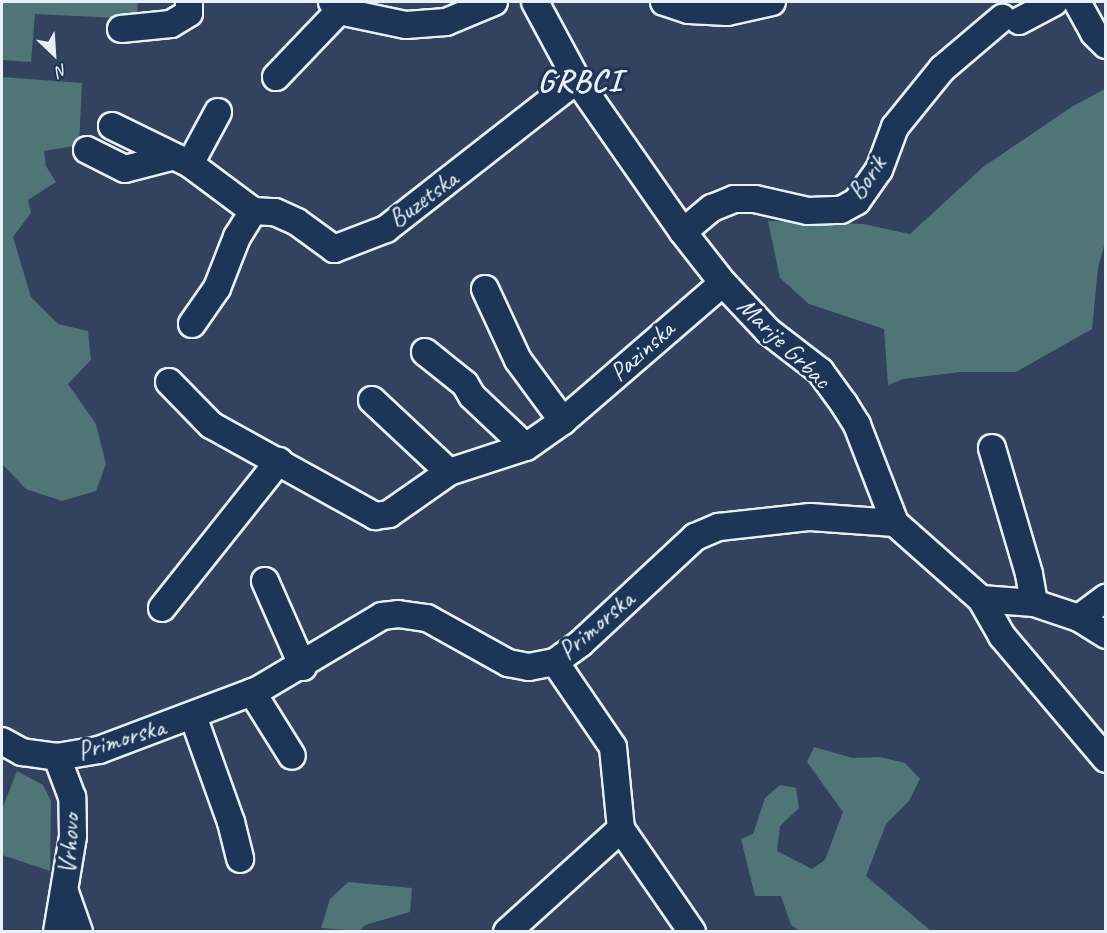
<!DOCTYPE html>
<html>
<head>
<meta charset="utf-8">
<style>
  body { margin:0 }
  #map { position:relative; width:1107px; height:933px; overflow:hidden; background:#32425f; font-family:Caveat,sans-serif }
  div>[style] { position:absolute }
  .green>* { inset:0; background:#507576 }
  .roads { filter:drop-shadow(2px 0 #e8f1f8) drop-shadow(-2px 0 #e8f1f8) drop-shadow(0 2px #e8f1f8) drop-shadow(0 -2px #e8f1f8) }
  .minor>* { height:26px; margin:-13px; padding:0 13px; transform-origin:13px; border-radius:13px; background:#1d3557 }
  span { translate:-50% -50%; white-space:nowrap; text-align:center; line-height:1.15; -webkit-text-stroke:6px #1d3557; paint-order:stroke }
  .street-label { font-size:26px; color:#e8f1f8 }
  .district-label { font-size:32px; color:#e8f1f8; font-weight:700; letter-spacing:1.5px }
  .frame { position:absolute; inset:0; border:3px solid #e8f1f8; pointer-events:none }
  .north { position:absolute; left:24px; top:24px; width:60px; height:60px; -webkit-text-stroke:4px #1d3557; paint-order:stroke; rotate:155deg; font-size:16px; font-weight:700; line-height:24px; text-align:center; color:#e8f1f8 }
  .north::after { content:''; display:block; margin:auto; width:21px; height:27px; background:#e8f1f8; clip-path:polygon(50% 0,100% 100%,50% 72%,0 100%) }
</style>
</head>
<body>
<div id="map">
  <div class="green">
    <div style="clip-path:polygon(2px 2px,138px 2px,137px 19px,35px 14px,31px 62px,2px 60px)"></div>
    <div style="clip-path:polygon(2px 77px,82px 83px,79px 145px,44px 151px,46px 166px,56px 182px,28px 200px,31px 213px,13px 237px,31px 297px,58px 324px,88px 331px,91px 360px,68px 384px,96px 424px,106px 464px,96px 491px,62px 501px,26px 489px,2px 464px)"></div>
    <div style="clip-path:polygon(1105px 89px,1105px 242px,1098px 268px,1092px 329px,1016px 372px,960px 372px,903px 379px,888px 385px,884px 329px,809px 304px,780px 278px,768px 221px,863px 224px,910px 234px,983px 167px,1073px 106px)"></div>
    <div style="clip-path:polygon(814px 747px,853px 758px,880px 757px,905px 763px,920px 779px,909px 801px,886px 824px,866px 876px,931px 931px,800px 931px,791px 925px,781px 896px,755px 896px,741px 839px,753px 834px,765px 798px,780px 785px,796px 788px,799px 808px,780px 826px,777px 851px,812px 869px,825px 860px,843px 812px,807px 762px)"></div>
    <div style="clip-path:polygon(17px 771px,43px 785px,51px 801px,50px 871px,2px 855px,2px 809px)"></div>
    <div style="clip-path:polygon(348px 882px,412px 888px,410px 912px,365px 925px,359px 931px,321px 928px,330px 899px)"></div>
  </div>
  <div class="roads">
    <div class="minor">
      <div style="left:332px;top:2px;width:11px;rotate:52deg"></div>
      <div style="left:339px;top:11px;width:68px;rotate:11.8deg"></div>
      <div style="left:406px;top:25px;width:40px;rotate:-4.3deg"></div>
      <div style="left:446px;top:22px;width:52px;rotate:-22.6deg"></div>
      <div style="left:535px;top:2px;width:89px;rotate:61.7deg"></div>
      <div style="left:577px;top:80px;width:185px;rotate:55.1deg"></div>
      <div style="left:683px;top:232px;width:65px;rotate:51.9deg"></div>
      <div style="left:723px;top:283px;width:66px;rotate:46.8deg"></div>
      <div style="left:768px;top:331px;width:66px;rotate:37.6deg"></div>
      <div style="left:820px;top:371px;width:41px;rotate:54deg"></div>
      <div style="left:844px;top:404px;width:25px;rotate:58deg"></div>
      <div style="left:857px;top:425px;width:105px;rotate:68.8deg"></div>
      <div style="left:895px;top:523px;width:115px;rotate:41.5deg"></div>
      <div style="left:981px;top:599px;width:53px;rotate:4.3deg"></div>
      <div style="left:1034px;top:603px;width:47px;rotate:18.4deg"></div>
      <div style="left:1079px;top:618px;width:32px;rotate:32deg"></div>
      <div style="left:664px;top:2px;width:26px;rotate:18deg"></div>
      <div style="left:689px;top:10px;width:38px;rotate:3deg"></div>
      <div style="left:727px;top:12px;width:46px;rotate:-12.5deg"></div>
      <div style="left:1077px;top:2px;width:35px;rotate:61deg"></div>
      <div style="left:1094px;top:33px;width:17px;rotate:45deg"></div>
      <div style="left:1019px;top:21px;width:40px;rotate:-28deg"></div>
      <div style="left:121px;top:29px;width:50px;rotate:-5.7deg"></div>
      <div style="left:171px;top:24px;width:21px;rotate:-31deg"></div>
      <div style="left:189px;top:13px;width:11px;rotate:-90deg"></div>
      <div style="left:276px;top:77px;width:91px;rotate:-46.3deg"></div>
      <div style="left:112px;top:126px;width:87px;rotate:26deg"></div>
      <div style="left:190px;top:164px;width:79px;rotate:36.7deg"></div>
      <div style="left:253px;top:211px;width:22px;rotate:3deg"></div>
      <div style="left:275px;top:212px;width:24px;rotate:24deg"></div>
      <div style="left:297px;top:222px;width:46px;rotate:36.1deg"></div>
      <div style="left:334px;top:249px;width:56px;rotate:-21deg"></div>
      <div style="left:386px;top:229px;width:242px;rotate:-38deg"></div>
      <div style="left:87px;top:150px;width:42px;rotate:26.6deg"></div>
      <div style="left:125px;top:169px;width:48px;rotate:-14.6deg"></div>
      <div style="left:190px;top:164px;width:59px;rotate:-61.7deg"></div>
      <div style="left:683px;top:232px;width:38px;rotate:-40deg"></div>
      <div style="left:712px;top:208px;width:24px;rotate:-22deg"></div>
      <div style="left:734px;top:199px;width:21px"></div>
      <div style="left:755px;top:199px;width:54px;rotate:12.8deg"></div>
      <div style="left:808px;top:211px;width:33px;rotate:-2deg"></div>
      <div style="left:841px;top:210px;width:18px;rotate:-29deg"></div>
      <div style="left:857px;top:201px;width:38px;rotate:-55deg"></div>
      <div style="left:879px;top:170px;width:46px;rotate:-69.6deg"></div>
      <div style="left:895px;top:127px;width:75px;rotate:-51deg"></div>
      <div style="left:942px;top:69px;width:79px;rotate:-40.4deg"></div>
      <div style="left:485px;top:289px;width:78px;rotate:65.1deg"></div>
      <div style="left:518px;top:360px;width:76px;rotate:53.6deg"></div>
      <div style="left:192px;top:324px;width:44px;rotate:-55.2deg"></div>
      <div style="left:217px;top:288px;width:55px;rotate:-68.6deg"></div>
      <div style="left:237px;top:237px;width:31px;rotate:-58deg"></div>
      <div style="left:425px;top:352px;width:51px;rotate:38.7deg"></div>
      <div style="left:465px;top:384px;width:14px;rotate:60deg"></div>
      <div style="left:472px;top:396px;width:74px;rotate:43.4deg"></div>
      <div style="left:169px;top:382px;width:60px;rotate:45.7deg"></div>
      <div style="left:211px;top:425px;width:188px;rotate:29deg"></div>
      <div style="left:375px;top:516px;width:14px;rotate:-8deg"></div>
      <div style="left:389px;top:514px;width:73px;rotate:-35deg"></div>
      <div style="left:449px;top:472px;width:81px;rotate:-18deg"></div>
      <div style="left:526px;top:447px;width:45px;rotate:-35.1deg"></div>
      <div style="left:563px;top:421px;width:211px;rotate:-40.8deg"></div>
      <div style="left:372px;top:400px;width:105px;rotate:43.1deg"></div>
      <div style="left:992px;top:448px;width:131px;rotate:73.6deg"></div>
      <div style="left:1029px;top:574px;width:29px;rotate:80deg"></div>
      <div style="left:265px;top:581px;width:94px;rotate:66.2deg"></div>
      <div style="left:981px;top:599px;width:43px;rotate:60.4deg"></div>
      <div style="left:1002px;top:636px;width:161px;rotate:49.8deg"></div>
      <div style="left:162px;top:608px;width:188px;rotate:-51.5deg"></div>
      <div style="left:1079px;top:618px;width:34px;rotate:-37deg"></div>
      <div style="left:252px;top:692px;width:75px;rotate:58deg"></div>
      <div style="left:193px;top:716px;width:113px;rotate:70.3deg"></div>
      <div style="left:231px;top:822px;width:38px;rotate:76deg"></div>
      <div style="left:2px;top:741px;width:23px;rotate:29deg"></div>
      <div style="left:22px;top:752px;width:35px;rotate:8deg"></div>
      <div style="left:57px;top:757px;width:43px;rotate:-9.5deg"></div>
      <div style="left:99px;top:750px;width:170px;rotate:-20.7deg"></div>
      <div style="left:258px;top:690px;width:144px;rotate:-30.8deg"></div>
      <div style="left:382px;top:616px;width:16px;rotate:-7deg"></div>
      <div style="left:398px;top:614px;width:29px;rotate:8deg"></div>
      <div style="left:427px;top:618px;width:93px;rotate:29.1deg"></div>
      <div style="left:508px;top:663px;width:21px;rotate:11deg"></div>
      <div style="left:529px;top:667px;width:26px;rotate:-11deg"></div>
      <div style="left:555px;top:662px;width:32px;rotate:-36deg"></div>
      <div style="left:581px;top:643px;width:156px;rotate:-42.9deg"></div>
      <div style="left:695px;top:537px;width:26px;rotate:-23deg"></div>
      <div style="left:719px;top:527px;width:92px;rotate:-6.3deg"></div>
      <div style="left:810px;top:517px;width:85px;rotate:4deg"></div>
      <div style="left:621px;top:829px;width:125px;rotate:55.4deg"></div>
      <div style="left:65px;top:892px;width:42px;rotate:70.7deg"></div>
      <div style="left:57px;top:932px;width:97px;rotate:-80.5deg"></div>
      <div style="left:73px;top:836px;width:39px;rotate:-91deg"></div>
      <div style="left:72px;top:797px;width:43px;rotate:-110.6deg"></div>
      <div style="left:507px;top:932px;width:154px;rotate:-42.1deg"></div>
      <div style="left:621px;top:829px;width:82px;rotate:-95.6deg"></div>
      <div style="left:613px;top:747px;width:103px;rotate:-124.3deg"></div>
    </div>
  </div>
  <div class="street-label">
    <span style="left:867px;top:178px;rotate:-56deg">Borik</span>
    <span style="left:423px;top:199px;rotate:-37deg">Buzetska</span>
    <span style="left:784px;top:343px;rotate:44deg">Marije Grbac</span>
    <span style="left:642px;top:351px;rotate:-42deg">Pazinska</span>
    <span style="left:596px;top:625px;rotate:-41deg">Primorska</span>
    <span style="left:121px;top:739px;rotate:-17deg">Primorska</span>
    <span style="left:69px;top:844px;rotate:-86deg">Vrhovo</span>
  </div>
  <div class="district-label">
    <span style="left:580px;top:81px">GRBCI</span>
  </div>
  <div class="frame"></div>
  <div class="north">N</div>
</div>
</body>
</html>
